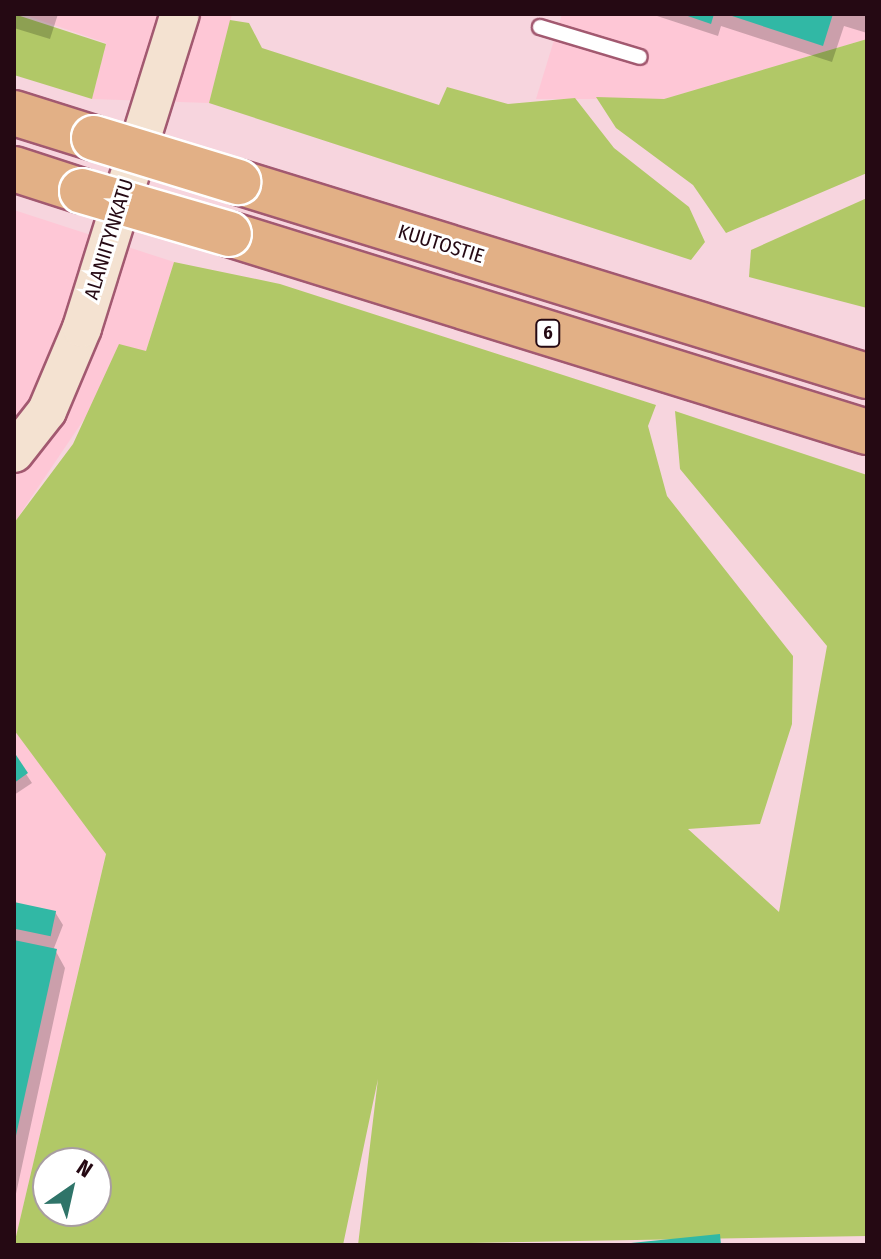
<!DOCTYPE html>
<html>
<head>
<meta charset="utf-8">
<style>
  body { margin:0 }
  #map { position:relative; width:881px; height:1259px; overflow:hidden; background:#f7d5de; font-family:"Fira Sans Condensed",sans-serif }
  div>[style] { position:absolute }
  .built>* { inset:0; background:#fec7d6 }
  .green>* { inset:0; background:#b1c867 }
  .shadow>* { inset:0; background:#0003 }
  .building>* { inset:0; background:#31b8a5; transform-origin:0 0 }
  .roads { filter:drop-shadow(2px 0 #a25970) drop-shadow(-2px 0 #a25970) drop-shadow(0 2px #a25970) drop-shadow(0 -2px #a25970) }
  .service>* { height:14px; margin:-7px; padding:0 7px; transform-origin:7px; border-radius:7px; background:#fff }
  .secondary>* { height:38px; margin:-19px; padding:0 19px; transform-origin:19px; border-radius:19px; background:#f4e2d1 }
  .trunk>* { height:44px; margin:-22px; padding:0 22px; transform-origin:22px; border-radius:22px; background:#e2b086 }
  .bridges { filter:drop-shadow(2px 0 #fff) drop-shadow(-2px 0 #fff) drop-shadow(0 2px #fff) drop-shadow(0 -2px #fff) }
  .trunk-bridge>* { height:44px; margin:-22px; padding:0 22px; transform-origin:22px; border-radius:22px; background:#e2b086 }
  span { translate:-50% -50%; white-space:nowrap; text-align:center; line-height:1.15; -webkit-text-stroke:6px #fff; paint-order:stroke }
  .shield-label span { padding:2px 6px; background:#fff; border:2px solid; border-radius:6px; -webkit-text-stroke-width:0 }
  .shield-label { font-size:18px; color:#250913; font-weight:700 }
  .street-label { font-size:20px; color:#250913 }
  .frame { position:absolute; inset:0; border:16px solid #250913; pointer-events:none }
  .north { position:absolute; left:32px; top:1147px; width:80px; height:80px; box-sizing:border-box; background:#fff; border:2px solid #a89da1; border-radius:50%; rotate:34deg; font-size:22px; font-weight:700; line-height:32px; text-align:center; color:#250913 }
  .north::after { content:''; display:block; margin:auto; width:28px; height:36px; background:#2f7469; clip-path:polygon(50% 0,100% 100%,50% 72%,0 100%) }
</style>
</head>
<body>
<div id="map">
  <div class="built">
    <div style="clip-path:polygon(22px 14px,232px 14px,209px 103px,92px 99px,106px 43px)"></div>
    <div style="clip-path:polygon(562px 14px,867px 14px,867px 39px,664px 99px,536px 99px)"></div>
    <div style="clip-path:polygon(14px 210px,174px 262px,146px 351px,97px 400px,14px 523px)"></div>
    <div style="clip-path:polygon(14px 730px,106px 853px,14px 1245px)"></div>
  </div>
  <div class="green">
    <div style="clip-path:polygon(14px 14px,106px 44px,92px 99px,14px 75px)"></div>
    <div style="clip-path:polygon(230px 20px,249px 23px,262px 48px,439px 105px,447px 87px,508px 104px,575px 98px,614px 148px,689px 207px,705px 242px,691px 260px,209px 103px)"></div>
    <div style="clip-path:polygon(867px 39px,867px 173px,726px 233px,693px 185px,616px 128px,596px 97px,664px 99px)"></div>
    <div style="clip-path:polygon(867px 198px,867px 308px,749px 277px,751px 250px)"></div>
    <div style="clip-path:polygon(evenodd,174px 262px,280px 284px,656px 405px,648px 426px,667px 496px,793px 656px,792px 724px,760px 824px,688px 829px,779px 912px,827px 646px,680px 469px,675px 411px,867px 475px,867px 1236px,358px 1245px,378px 1079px,343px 1245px,14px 1245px,106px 854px,14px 730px,14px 523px,73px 444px,119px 344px,146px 351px,174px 262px,48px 1163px,96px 1163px,96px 1211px,48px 1211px,48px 1163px)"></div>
  </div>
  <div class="shadow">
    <div style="clip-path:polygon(14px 14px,58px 14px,50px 39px,14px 28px)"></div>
    <div style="clip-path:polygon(651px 14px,867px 14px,867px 33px,844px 26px,832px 62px,721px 26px,718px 36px)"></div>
    <div style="clip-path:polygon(14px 756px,32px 783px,14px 795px)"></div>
    <div style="clip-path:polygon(14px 904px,55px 912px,63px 925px,54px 948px,65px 968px,14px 1203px)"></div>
  </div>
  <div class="building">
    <div style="clip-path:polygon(682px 14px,714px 14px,711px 24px)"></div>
    <div style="clip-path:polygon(726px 14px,833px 14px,823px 46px)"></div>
    <div style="clip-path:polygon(14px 752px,28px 773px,14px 783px)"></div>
    <div style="left:14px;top:902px;width:43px;height:26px;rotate:12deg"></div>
    <div style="clip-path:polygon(14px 940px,57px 949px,15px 1140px,14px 1139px)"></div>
    <div style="clip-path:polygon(720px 1234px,721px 1245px,631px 1245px,631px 1243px)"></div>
  </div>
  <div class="roads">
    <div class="service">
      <div style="left:540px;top:27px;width:104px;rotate:16.7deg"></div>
    </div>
    <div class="secondary">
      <div style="left:14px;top:453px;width:53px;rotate:-51.8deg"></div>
      <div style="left:47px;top:411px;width:90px;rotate:-67.1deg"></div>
      <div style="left:82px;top:328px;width:329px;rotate:-72.7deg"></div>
    </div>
    <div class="trunk">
      <div style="left:14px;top:113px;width:84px;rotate:17.4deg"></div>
      <div style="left:14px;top:169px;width:71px;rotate:17.9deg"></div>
      <div style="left:238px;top:182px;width:658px;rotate:17.14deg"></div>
      <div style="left:229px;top:234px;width:668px;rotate:17.24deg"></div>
    </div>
  </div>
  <div class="bridges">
    <div class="trunk-bridge">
      <div style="left:94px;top:138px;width:151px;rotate:17deg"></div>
      <div style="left:82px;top:191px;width:153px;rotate:16.3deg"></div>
    </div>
  </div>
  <div class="shield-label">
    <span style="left:548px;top:333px">6</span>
  </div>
  <div class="street-label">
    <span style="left:109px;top:239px;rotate:-73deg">ALANIITYNKATU</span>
    <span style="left:441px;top:244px;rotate:17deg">KUUTOSTIE</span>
  </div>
  <div class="frame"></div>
  <div class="north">N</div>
</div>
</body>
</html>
